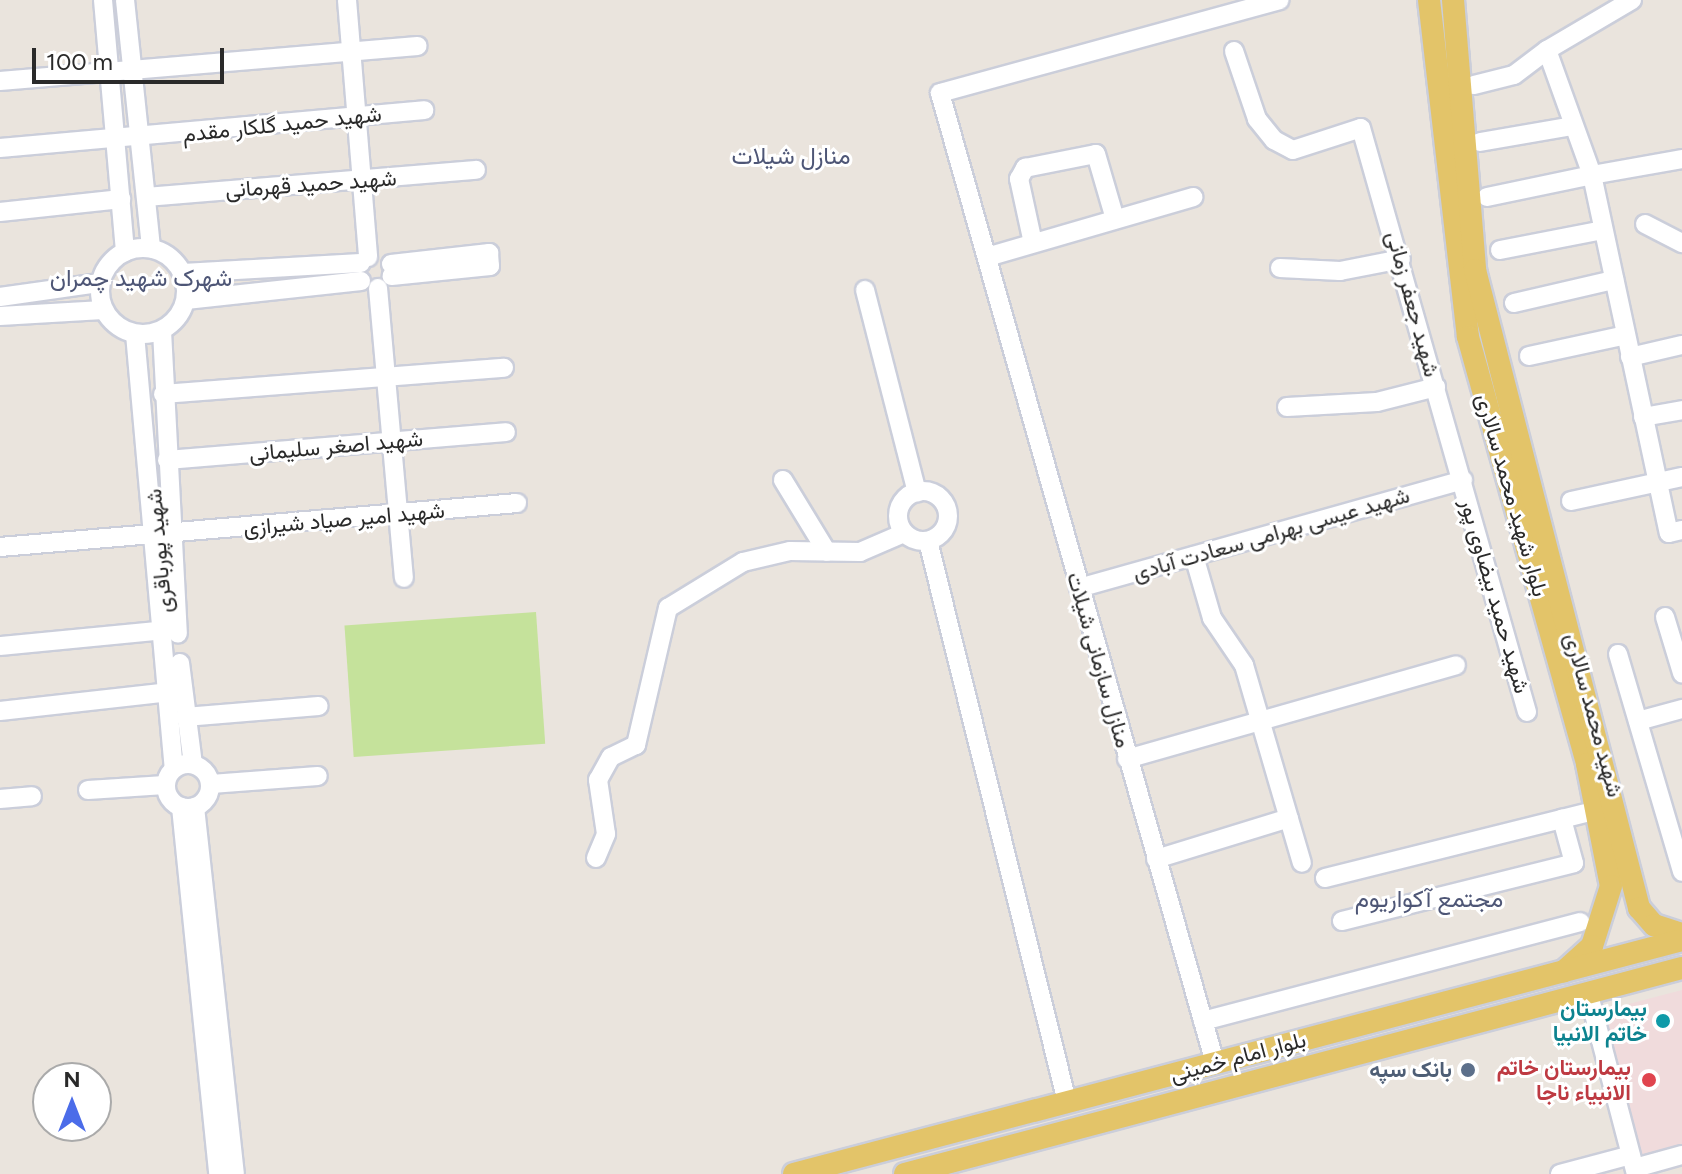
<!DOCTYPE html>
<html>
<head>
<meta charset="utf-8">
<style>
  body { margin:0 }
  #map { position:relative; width:1682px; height:1174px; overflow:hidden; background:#eae4dd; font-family:Figtree,Vazirmatn,sans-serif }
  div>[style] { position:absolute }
  .medical>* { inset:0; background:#f0dbdc }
  .pitch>* { inset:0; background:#c5e29b; transform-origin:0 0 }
  .roads { filter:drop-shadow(2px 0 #cbceda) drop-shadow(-2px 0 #cbceda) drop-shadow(0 2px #cbceda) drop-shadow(0 -2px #cbceda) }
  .minor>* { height:18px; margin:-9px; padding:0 9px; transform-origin:9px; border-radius:9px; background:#fff }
  .minor>.ring { margin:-9px; padding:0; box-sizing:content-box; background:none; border:18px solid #fff; border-radius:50% }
  .major>* { height:22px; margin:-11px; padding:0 11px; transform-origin:11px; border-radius:11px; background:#e3c469 }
  .dots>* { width:22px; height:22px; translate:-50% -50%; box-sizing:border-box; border:4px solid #fff; border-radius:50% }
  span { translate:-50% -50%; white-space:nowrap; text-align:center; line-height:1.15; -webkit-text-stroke:6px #fff; paint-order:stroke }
  .street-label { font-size:22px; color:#2a2a2a }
  .culture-label { font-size:22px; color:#0d838f; font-weight:700 }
  .right { translate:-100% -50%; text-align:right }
  .health-label { font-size:22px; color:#be3a42; font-weight:700 }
  .service-label { font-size:22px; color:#4e5e75; font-weight:700 }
  .neighbourhood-label { font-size:24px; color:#4e5676 }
  .north { position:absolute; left:32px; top:1062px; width:80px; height:80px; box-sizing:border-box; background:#fff; border:2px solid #aaa; border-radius:50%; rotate:0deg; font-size:22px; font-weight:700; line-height:32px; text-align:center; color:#2a2a2a }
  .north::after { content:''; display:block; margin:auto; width:28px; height:36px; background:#4b6ce9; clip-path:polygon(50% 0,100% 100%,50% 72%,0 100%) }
  .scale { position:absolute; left:32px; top:48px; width:192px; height:36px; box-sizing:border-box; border:4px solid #2a2a2a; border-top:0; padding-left:10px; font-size:24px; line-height:28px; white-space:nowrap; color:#2a2a2a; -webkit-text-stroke:6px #fff; paint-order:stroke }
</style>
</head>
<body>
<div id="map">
  <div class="medical">
    <div style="clip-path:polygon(1682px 990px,1682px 1147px,1637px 1159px,1598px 1012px)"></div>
  </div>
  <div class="pitch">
    <div style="left:536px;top:612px;width:132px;height:192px;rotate:86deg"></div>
  </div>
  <div class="roads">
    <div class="minor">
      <div style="left:103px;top:0;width:253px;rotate:85deg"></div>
      <div style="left:125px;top:0;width:250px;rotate:84deg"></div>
      <div style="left:347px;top:0;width:258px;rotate:85.3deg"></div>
      <div style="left:1632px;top:0;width:99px;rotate:149.5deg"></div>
      <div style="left:1547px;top:50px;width:133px;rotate:70.2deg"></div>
      <div style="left:1592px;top:175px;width:91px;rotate:-10.1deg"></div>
      <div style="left:1234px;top:51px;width:72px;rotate:71.3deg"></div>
      <div style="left:1257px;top:119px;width:27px;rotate:51deg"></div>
      <div style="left:1274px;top:140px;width:21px;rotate:28deg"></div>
      <div style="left:1293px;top:150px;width:71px;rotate:-17.9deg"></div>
      <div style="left:1361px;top:128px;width:607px;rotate:74.13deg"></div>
      <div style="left:0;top:81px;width:419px;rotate:-4.8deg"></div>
      <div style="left:1474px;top:85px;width:41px;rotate:-14deg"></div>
      <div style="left:1514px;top:75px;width:41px;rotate:-37.1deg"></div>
      <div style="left:1480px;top:142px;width:94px;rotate:-9.8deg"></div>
      <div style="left:0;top:148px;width:426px;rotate:-5.1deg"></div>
      <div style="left:146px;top:197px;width:331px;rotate:-4.7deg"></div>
      <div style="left:1487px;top:197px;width:107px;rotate:-11.8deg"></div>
      <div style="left:1592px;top:175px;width:366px;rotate:77.9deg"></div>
      <div style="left:1669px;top:533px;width:13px;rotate:-13deg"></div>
      <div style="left:0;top:212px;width:122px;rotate:-6.1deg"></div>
      <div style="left:1645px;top:224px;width:42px;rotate:27.2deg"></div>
      <div style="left:1033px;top:243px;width:66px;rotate:-102.3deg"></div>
      <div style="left:1019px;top:179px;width:13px;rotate:-61deg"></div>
      <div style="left:1025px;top:168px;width:72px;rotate:-11.2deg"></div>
      <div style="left:1096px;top:154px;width:68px;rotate:73.7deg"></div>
      <div class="ring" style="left:100px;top:248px;width:68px;height:68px"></div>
      <div style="left:1500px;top:250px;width:105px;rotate:-11deg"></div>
      <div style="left:987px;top:257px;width:215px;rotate:-16.2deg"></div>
      <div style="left:391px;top:264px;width:99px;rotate:-6.4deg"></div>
      <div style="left:489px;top:253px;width:13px;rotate:86deg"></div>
      <div style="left:490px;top:266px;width:99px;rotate:174.2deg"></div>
      <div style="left:1280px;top:268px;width:60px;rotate:2.9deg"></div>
      <div style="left:1340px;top:271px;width:62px;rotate:-11.1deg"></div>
      <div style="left:183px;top:273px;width:178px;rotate:-3.2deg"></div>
      <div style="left:378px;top:288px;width:291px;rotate:84.9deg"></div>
      <div style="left:865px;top:290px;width:209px;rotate:75.6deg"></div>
      <div style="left:0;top:297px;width:101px;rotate:-8deg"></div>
      <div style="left:186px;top:300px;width:176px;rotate:-6.2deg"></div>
      <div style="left:1514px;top:303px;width:103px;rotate:-13deg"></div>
      <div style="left:0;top:316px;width:103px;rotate:-3.3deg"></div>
      <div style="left:162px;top:331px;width:303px;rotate:87deg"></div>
      <div style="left:135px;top:334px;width:436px;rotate:84.9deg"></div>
      <div style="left:1529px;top:356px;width:99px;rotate:-12.2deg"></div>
      <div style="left:1630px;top:357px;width:53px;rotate:-13deg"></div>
      <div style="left:163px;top:394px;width:342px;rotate:-4.4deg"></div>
      <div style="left:1287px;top:407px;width:90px;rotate:-3.2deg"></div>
      <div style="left:1377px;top:402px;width:61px;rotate:-14.3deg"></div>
      <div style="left:1643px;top:417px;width:40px;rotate:-10deg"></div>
      <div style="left:167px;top:460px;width:340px;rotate:-4.7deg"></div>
      <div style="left:783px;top:480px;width:84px;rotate:58.6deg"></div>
      <div class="ring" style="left:898px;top:491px;width:32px;height:32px"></div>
      <div style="left:1571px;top:501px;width:114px;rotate:-12.2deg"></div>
      <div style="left:928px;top:541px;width:578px;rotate:76.08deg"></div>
      <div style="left:0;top:547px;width:519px;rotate:-4.86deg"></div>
      <div style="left:1194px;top:556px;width:65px;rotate:73.8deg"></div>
      <div style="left:1212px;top:618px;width:57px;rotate:55.8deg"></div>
      <div style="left:1244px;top:665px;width:206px;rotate:73.7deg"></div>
      <div style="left:1079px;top:588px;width:399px;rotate:-15.7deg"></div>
      <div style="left:1665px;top:617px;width:59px;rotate:73.1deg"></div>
      <div style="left:0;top:646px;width:167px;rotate:-5.5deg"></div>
      <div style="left:1618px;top:654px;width:227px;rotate:73.6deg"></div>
      <div style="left:180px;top:663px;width:102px;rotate:82.7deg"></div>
      <div style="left:0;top:711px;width:171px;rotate:-6.4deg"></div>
      <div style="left:185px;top:717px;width:134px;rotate:-4.7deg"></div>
      <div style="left:1638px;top:721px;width:46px;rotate:-15.3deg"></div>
      <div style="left:1127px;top:759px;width:342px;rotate:-15.9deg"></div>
      <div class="ring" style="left:166px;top:764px;width:26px;height:26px"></div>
      <div style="left:211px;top:784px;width:107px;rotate:-4.3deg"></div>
      <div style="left:88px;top:790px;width:77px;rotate:-3.7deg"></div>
      <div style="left:0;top:799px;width:32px;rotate:-5deg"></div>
      <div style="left:181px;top:807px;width:369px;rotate:84.2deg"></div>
      <div style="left:195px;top:807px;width:369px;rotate:83.8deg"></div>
      <div style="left:596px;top:858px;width:26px;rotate:-67deg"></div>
      <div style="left:606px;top:834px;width:55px;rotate:-98.4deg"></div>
      <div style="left:598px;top:780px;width:26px;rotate:-61deg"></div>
      <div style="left:611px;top:757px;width:28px;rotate:-26deg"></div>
      <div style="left:636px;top:745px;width:141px;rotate:-76.9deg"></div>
      <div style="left:668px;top:608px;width:88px;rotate:-31.5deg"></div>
      <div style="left:743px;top:562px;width:48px;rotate:-13.2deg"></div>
      <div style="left:790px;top:551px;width:70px;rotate:0.8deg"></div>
      <div style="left:860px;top:552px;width:48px;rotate:-23.4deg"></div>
      <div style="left:1156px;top:859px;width:139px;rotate:-17.1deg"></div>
      <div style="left:1325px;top:878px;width:280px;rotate:-14deg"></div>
      <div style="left:1342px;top:921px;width:239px;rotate:-14deg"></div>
      <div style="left:1574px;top:863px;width:46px;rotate:-105.3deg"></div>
      <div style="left:1589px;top:995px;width:185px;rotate:75.3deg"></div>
      <div style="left:1203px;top:1021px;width:390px;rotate:-14.7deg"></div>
      <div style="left:1215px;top:1063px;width:1008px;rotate:-105.83deg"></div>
      <div style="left:940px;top:93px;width:352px;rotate:-15.3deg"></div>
      <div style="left:1635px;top:1168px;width:49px;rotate:-15.5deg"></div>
      <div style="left:1560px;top:1174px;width:73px;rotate:-15deg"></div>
    </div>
    <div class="major">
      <div style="left:1429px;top:0;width:339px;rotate:83.4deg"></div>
      <div style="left:1468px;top:337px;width:443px;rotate:74.4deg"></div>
      <div style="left:1587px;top:764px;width:124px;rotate:78.9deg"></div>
      <div style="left:1611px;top:886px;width:63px;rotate:107.6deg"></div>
      <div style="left:1592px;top:946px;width:38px;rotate:138deg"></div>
      <div style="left:1453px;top:0;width:271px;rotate:85.3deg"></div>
      <div style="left:1475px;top:270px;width:659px;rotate:75.58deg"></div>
      <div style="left:1639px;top:908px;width:23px;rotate:49deg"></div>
      <div style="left:1654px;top:925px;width:29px;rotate:18deg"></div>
      <div style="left:794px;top:1174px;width:918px;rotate:-14.76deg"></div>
      <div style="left:905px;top:1174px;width:804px;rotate:-14.85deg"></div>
    </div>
  </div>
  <div class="dots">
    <div style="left:1663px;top:1021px;background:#0f9aa8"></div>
    <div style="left:1468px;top:1070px;background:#5c6f8a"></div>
    <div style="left:1649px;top:1080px;background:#e0444e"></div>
  </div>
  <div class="street-label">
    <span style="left:282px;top:124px;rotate:-6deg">شهید حمید گلکار مقدم</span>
    <span style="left:311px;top:184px;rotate:-4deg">شهید حمید قهرمانی</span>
    <span style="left:1413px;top:304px;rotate:75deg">شهید جعفر زمانی</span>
    <span style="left:336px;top:446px;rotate:-5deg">شهید اصغر سلیمانی</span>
    <span style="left:1512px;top:495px;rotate:74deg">بلوار شهید محمد سالاری</span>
    <span style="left:344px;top:519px;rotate:-5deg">شهید امیر صیاد شیرازی</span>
    <span style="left:1271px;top:534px;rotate:-16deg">شهید عیسی بهرامی سعادت آبادی</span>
    <span style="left:159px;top:551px;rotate:-95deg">شهید پورباقری</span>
    <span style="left:1495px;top:596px;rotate:74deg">شهید حمید بیضاوی پور</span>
    <span style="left:1099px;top:660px;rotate:74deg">منازل سازمانی شیلات</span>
    <span style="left:1594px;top:715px;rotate:75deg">شهید محمد سالاری</span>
    <span style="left:1238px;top:1057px;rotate:-15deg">بلوار امام خمینی</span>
  </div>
  <div class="culture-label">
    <span class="right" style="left:1647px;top:1021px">بیمارستان<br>خاتم الانبیا</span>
  </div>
  <div class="health-label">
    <span class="right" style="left:1631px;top:1080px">بیمارستان خاتم<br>الانبیاء ناجا</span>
  </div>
  <div class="service-label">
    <span class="right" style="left:1452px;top:1070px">بانک سپه</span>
  </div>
  <div class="neighbourhood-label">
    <span style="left:791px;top:156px">منازل شیلات</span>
    <span style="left:141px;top:278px">شهرک شهید چمران</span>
    <span style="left:1429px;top:899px">مجتمع آکواریوم</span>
  </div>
  <div class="north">N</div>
  <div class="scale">100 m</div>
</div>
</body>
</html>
